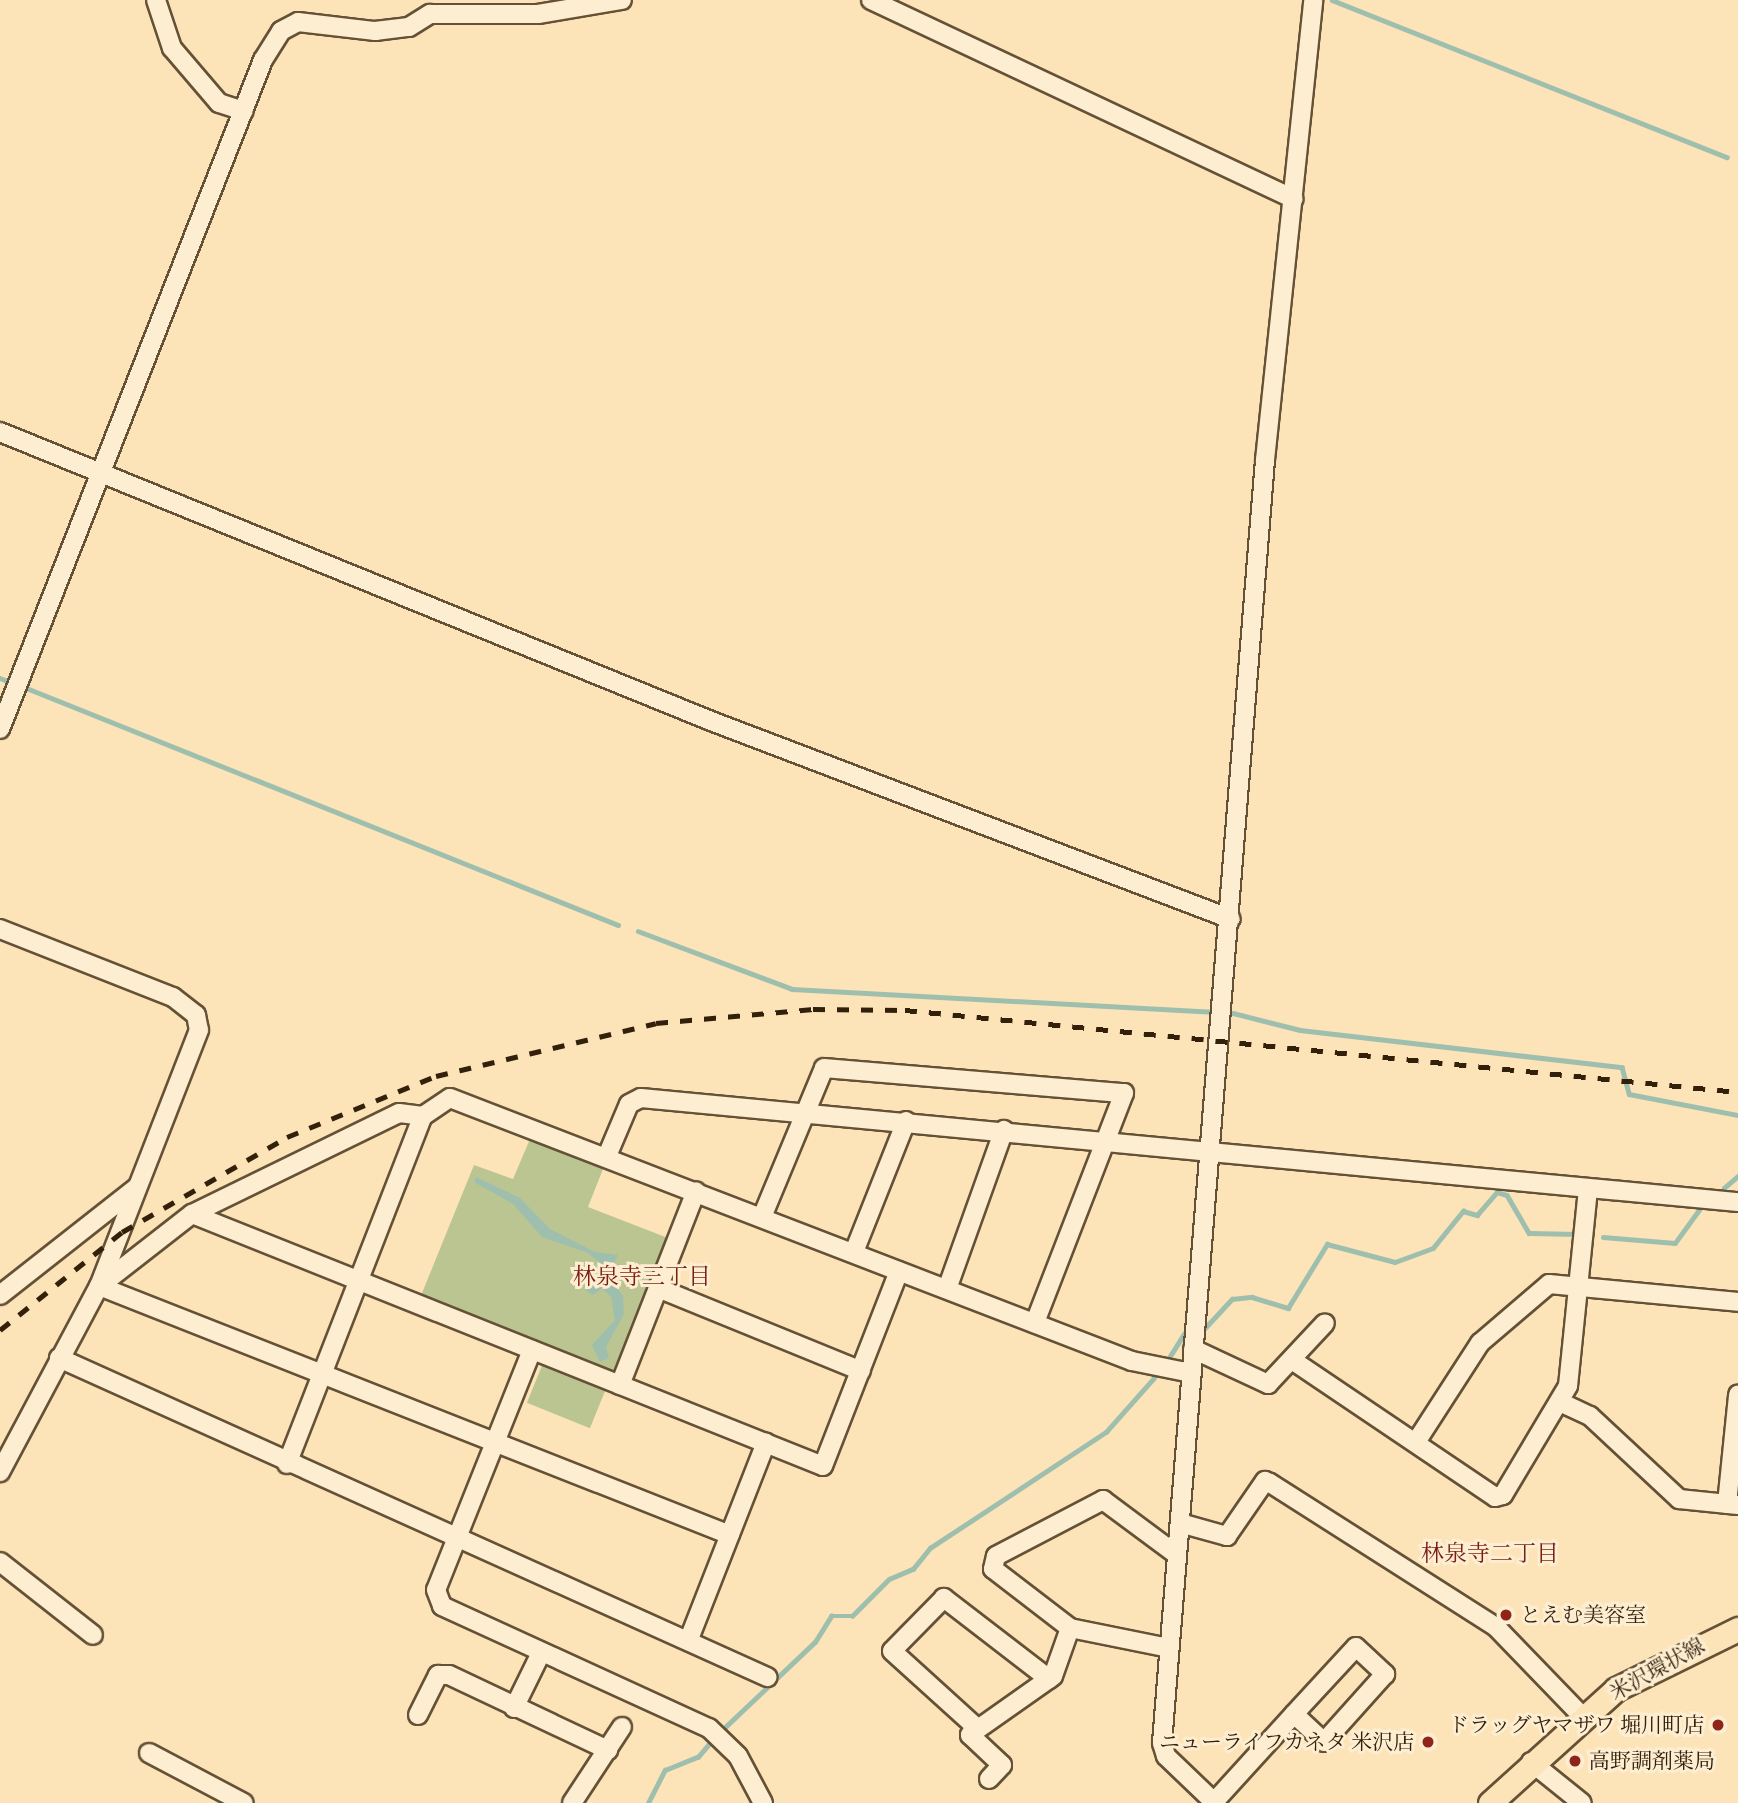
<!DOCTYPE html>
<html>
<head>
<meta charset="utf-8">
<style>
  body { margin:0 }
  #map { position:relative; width:1738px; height:1803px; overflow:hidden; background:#fce4b8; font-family:"IM FELL Great Primer","Noto Serif JP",serif }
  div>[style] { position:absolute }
  .green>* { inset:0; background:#bbc592; transform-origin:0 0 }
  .water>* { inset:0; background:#9fbfae }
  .stream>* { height:4.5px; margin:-2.25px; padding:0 2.25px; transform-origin:2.25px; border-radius:2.25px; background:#9fbfae }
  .roads { filter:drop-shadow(2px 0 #655136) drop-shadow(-2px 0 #655136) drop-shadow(0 2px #655136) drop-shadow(0 -2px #655136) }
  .minor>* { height:18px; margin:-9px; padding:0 9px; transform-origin:9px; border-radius:9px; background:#fdedd1 }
  .major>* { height:23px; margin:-11.5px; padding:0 11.5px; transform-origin:11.5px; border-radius:11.5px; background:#fce4b8 }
  .rail>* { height:4.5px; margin-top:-2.25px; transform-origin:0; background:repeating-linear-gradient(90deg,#33200b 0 12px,transparent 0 24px) }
  .dots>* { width:19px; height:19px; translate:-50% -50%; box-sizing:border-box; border:4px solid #fdedd1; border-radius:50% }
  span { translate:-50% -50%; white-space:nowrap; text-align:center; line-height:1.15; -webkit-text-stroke:6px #fdedd1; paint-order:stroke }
  .poi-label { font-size:21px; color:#33200b }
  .left { translate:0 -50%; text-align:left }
  .right { translate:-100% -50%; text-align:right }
  .street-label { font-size:21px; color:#33200b }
  .neighbourhood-label { font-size:23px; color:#7a1f14 }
</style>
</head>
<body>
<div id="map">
  <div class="green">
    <div style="clip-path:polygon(530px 1139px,603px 1169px,588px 1207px,668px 1238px,613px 1375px,420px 1298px,474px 1165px,513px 1179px)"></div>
    <div style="left:543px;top:1363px;width:68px;height:43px;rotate:22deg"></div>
  </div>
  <div class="water">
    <div style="clip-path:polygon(476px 1177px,520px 1198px,550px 1229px,595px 1252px,618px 1255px,608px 1276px,623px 1296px,624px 1314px,606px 1347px,609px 1358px,600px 1362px,592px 1345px,615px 1320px,611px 1297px,602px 1288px,593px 1295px,586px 1291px,602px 1265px,588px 1253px,542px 1237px,513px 1204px,474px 1182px)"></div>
  </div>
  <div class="stream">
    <div style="left:1332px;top:0;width:425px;rotate:21.7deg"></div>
    <div style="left:0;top:678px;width:5px;rotate:22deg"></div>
    <div style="left:24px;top:687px;width:640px;rotate:21.83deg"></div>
    <div style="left:638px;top:931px;width:165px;rotate:20.6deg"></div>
    <div style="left:792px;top:989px;width:420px;rotate:3.1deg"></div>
    <div style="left:1233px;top:1013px;width:69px;rotate:14.2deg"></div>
    <div style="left:1300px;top:1030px;width:324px;rotate:6.6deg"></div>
    <div style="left:1622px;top:1067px;width:28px;rotate:75deg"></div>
    <div style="left:1629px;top:1094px;width:111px;rotate:10.9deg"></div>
    <div style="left:1724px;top:1188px;width:18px;rotate:-41deg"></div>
    <div style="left:1603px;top:1237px;width:72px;rotate:4.8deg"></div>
    <div style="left:1675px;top:1243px;width:41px;rotate:-54deg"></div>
    <div style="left:1204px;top:1329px;width:41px;rotate:-47deg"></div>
    <div style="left:1232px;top:1299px;width:20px;rotate:-6deg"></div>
    <div style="left:1252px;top:1297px;width:38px;rotate:17deg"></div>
    <div style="left:1288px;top:1308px;width:75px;rotate:-58.6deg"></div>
    <div style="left:1327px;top:1244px;width:70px;rotate:14.8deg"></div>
    <div style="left:1395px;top:1262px;width:40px;rotate:-20.2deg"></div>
    <div style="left:1433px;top:1248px;width:48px;rotate:-51deg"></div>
    <div style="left:1463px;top:1211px;width:15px;rotate:16deg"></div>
    <div style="left:1477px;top:1215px;width:30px;rotate:-49deg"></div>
    <div style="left:1497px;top:1192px;width:10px;rotate:17deg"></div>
    <div style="left:1507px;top:1195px;width:44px;rotate:59.9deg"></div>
    <div style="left:1529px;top:1233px;width:49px;rotate:1.2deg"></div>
    <div style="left:1167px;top:1361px;width:32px;rotate:-58deg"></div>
    <div style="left:720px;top:1732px;width:131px;rotate:-43.5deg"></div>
    <div style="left:815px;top:1642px;width:31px;rotate:-58deg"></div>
    <div style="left:831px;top:1616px;width:21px"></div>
    <div style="left:852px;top:1616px;width:52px;rotate:-45deg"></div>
    <div style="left:889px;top:1579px;width:26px;rotate:-23deg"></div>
    <div style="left:913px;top:1569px;width:27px;rotate:-51deg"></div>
    <div style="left:930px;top:1548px;width:211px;rotate:-33.4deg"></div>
    <div style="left:1106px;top:1432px;width:72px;rotate:-48.4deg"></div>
    <div style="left:648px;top:1803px;width:37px;rotate:-63deg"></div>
    <div style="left:665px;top:1770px;width:35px;rotate:-22deg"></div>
    <div style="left:698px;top:1757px;width:25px;rotate:-50deg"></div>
  </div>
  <div class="roads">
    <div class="minor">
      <div style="left:156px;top:0;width:51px;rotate:71.6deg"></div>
      <div style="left:172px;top:48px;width:72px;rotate:49.5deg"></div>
      <div style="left:219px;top:103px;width:26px;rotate:18deg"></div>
      <div style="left:871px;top:0;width:467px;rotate:25.2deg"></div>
      <div style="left:0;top:432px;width:767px;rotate:22.12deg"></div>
      <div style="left:711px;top:721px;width:556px;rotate:20.85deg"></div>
      <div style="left:0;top:729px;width:719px;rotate:-68.54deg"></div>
      <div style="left:263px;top:60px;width:34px;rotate:-58deg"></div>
      <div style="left:281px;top:31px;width:19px;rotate:-28deg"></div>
      <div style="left:298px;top:22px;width:78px;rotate:6.7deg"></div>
      <div style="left:375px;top:31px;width:34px;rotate:-7deg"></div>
      <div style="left:409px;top:27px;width:25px;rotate:-32deg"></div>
      <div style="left:430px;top:14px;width:108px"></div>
      <div style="left:538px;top:14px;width:85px;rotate:-9.5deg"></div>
      <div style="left:0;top:929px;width:186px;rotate:21.5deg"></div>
      <div style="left:173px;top:997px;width:29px;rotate:38deg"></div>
      <div style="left:196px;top:1015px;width:15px;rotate:79deg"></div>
      <div style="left:199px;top:1030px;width:275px;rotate:111.3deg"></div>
      <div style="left:99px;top:1286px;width:211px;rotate:118deg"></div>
      <div style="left:607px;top:1156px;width:56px;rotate:-67.1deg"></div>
      <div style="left:629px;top:1104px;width:13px;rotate:-27deg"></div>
      <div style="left:641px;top:1098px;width:1102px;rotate:5.42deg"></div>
      <div style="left:192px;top:1214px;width:679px;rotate:21.77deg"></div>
      <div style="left:823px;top:1466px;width:209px;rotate:-68.7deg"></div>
      <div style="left:762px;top:1217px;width:161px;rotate:-67.4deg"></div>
      <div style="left:824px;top:1068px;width:301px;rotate:4.8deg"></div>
      <div style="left:1124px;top:1093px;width:247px;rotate:111.2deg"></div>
      <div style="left:854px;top:1252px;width:141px;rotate:-68.3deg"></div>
      <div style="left:102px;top:1284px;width:114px;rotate:-37.9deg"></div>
      <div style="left:192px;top:1214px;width:230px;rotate:-26deg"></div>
      <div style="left:399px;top:1113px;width:24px;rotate:7deg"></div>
      <div style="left:99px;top:1286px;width:678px;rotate:21.53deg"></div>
      <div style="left:658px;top:1288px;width:219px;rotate:22.2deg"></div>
      <div style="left:947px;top:1289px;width:169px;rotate:-70.3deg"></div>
      <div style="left:0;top:1295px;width:174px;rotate:-38.2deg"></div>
      <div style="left:1193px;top:1349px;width:83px;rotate:25deg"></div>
      <div style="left:1268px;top:1384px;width:83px;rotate:-46.9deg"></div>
      <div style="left:532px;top:1350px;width:258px;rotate:111.8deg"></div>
      <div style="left:436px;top:1590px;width:17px;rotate:69deg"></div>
      <div style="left:442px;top:1606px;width:294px;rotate:24.6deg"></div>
      <div style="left:709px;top:1728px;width:40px;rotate:44deg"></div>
      <div style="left:738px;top:1756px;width:53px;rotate:62deg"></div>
      <div style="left:59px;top:1358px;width:777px;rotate:24.25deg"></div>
      <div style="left:1292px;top:1360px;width:245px;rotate:34deg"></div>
      <div style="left:1495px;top:1497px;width:8px;rotate:-14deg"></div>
      <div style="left:1503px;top:1495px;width:127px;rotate:-59.2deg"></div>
      <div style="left:1568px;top:1386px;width:197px;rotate:-84.2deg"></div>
      <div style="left:620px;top:1385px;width:208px;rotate:-68.6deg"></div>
      <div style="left:1562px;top:1403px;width:31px;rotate:25deg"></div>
      <div style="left:1590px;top:1416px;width:122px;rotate:43deg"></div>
      <div style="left:1679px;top:1499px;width:59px;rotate:5.8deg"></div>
      <div style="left:1416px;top:1442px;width:118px;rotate:-57.1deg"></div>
      <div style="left:1480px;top:1343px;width:91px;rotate:-40.5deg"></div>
      <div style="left:1549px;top:1284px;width:190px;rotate:5.4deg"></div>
      <div style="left:287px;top:1464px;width:374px;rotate:-68.7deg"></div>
      <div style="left:423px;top:1116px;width:32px;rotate:-34deg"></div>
      <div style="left:450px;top:1098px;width:731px;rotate:21.09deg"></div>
      <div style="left:1132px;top:1361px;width:60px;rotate:11.5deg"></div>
      <div style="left:1727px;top:1504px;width:110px;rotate:-84.2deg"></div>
      <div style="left:1180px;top:1523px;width:49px;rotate:15.5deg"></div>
      <div style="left:1227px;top:1536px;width:67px;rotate:-55.4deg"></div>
      <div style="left:1265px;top:1481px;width:5px;rotate:22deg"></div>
      <div style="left:1270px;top:1483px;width:268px;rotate:32.5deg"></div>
      <div style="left:1496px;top:1627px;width:122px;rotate:46deg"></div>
      <div style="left:0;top:1562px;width:118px;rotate:38.1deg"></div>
      <div style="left:1070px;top:1628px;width:97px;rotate:-142.5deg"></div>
      <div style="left:993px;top:1569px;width:13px;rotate:-77deg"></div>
      <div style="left:996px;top:1556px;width:121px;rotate:-27.6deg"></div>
      <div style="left:1103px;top:1500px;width:92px;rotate:36.6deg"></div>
      <div style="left:689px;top:1639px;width:211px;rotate:-68.6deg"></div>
      <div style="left:1049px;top:1679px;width:133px;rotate:-142.4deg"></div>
      <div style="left:944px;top:1598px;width:74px;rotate:134.5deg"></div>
      <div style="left:892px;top:1651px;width:116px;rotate:42.2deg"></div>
      <div style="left:978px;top:1729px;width:87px;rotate:-35.2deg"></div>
      <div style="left:1049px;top:1679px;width:5px;rotate:-37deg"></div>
      <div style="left:1053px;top:1676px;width:51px;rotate:-70.5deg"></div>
      <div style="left:1070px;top:1628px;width:101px;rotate:11.4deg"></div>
      <div style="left:514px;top:1708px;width:61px;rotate:-63.9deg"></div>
      <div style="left:418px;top:1715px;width:45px;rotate:-63.4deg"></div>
      <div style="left:438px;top:1675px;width:11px"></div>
      <div style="left:449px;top:1675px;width:176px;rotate:25.3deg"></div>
      <div style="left:976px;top:1727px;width:10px;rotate:127deg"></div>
      <div style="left:970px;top:1735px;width:44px;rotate:43.2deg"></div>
      <div style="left:1002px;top:1765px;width:19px;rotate:133deg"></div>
      <div style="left:149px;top:1753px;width:107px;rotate:27.8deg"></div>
      <div style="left:1531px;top:1762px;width:65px;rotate:38.8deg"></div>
      <div style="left:1214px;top:1802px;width:119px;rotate:-47.7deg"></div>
      <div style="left:1294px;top:1714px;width:91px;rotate:-47.2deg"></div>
      <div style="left:1356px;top:1647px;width:40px;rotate:43deg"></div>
      <div style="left:1385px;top:1674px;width:91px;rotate:131.9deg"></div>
      <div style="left:1324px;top:1742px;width:41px;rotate:-137deg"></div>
      <div style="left:572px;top:1803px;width:91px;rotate:-56.7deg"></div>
      <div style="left:1215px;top:1803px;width:68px;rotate:-136.2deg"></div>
      <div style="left:1166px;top:1756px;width:14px;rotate:-107deg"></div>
      <div style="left:1162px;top:1743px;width:1287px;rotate:-85.41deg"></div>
      <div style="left:1265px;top:460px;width:462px;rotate:-84deg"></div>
    </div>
    <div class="major">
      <div style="left:1490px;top:1803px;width:170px;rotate:-42.1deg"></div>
      <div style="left:1616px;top:1689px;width:136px;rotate:-26.2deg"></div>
    </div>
  </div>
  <div class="rail">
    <div style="left:0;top:1330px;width:156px;rotate:-38.8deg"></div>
    <div style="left:122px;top:1232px;width:190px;rotate:-29.9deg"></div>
    <div style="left:287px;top:1137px;width:161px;rotate:-22.3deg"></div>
    <div style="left:436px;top:1076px;width:226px;rotate:-13.5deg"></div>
    <div style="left:656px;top:1023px;width:158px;rotate:-5.1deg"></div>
    <div style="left:813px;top:1009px;width:92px;rotate:0.6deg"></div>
    <div style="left:905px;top:1010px;width:837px;rotate:5.62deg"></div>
  </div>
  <div class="dots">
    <div style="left:1506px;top:1615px;background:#8f2418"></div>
    <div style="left:1718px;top:1725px;background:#8f2418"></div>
    <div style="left:1428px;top:1742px;background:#8f2418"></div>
    <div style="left:1575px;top:1761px;background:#8f2418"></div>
  </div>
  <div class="poi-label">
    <span class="left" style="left:1520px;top:1615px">とえむ美容室</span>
    <span class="right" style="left:1704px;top:1725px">ドラッグヤマザワ 堀川町店</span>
    <span class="right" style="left:1414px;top:1742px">ニューライフカネタ 米沢店</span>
    <span class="left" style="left:1589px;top:1761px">高野調剤薬局</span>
  </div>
  <div class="street-label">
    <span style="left:1657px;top:1669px;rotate:-29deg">米沢環状線</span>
  </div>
  <div class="neighbourhood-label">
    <span style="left:642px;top:1276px">林泉寺三丁目</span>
    <span style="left:1490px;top:1553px">林泉寺二丁目</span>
  </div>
</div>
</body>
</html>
